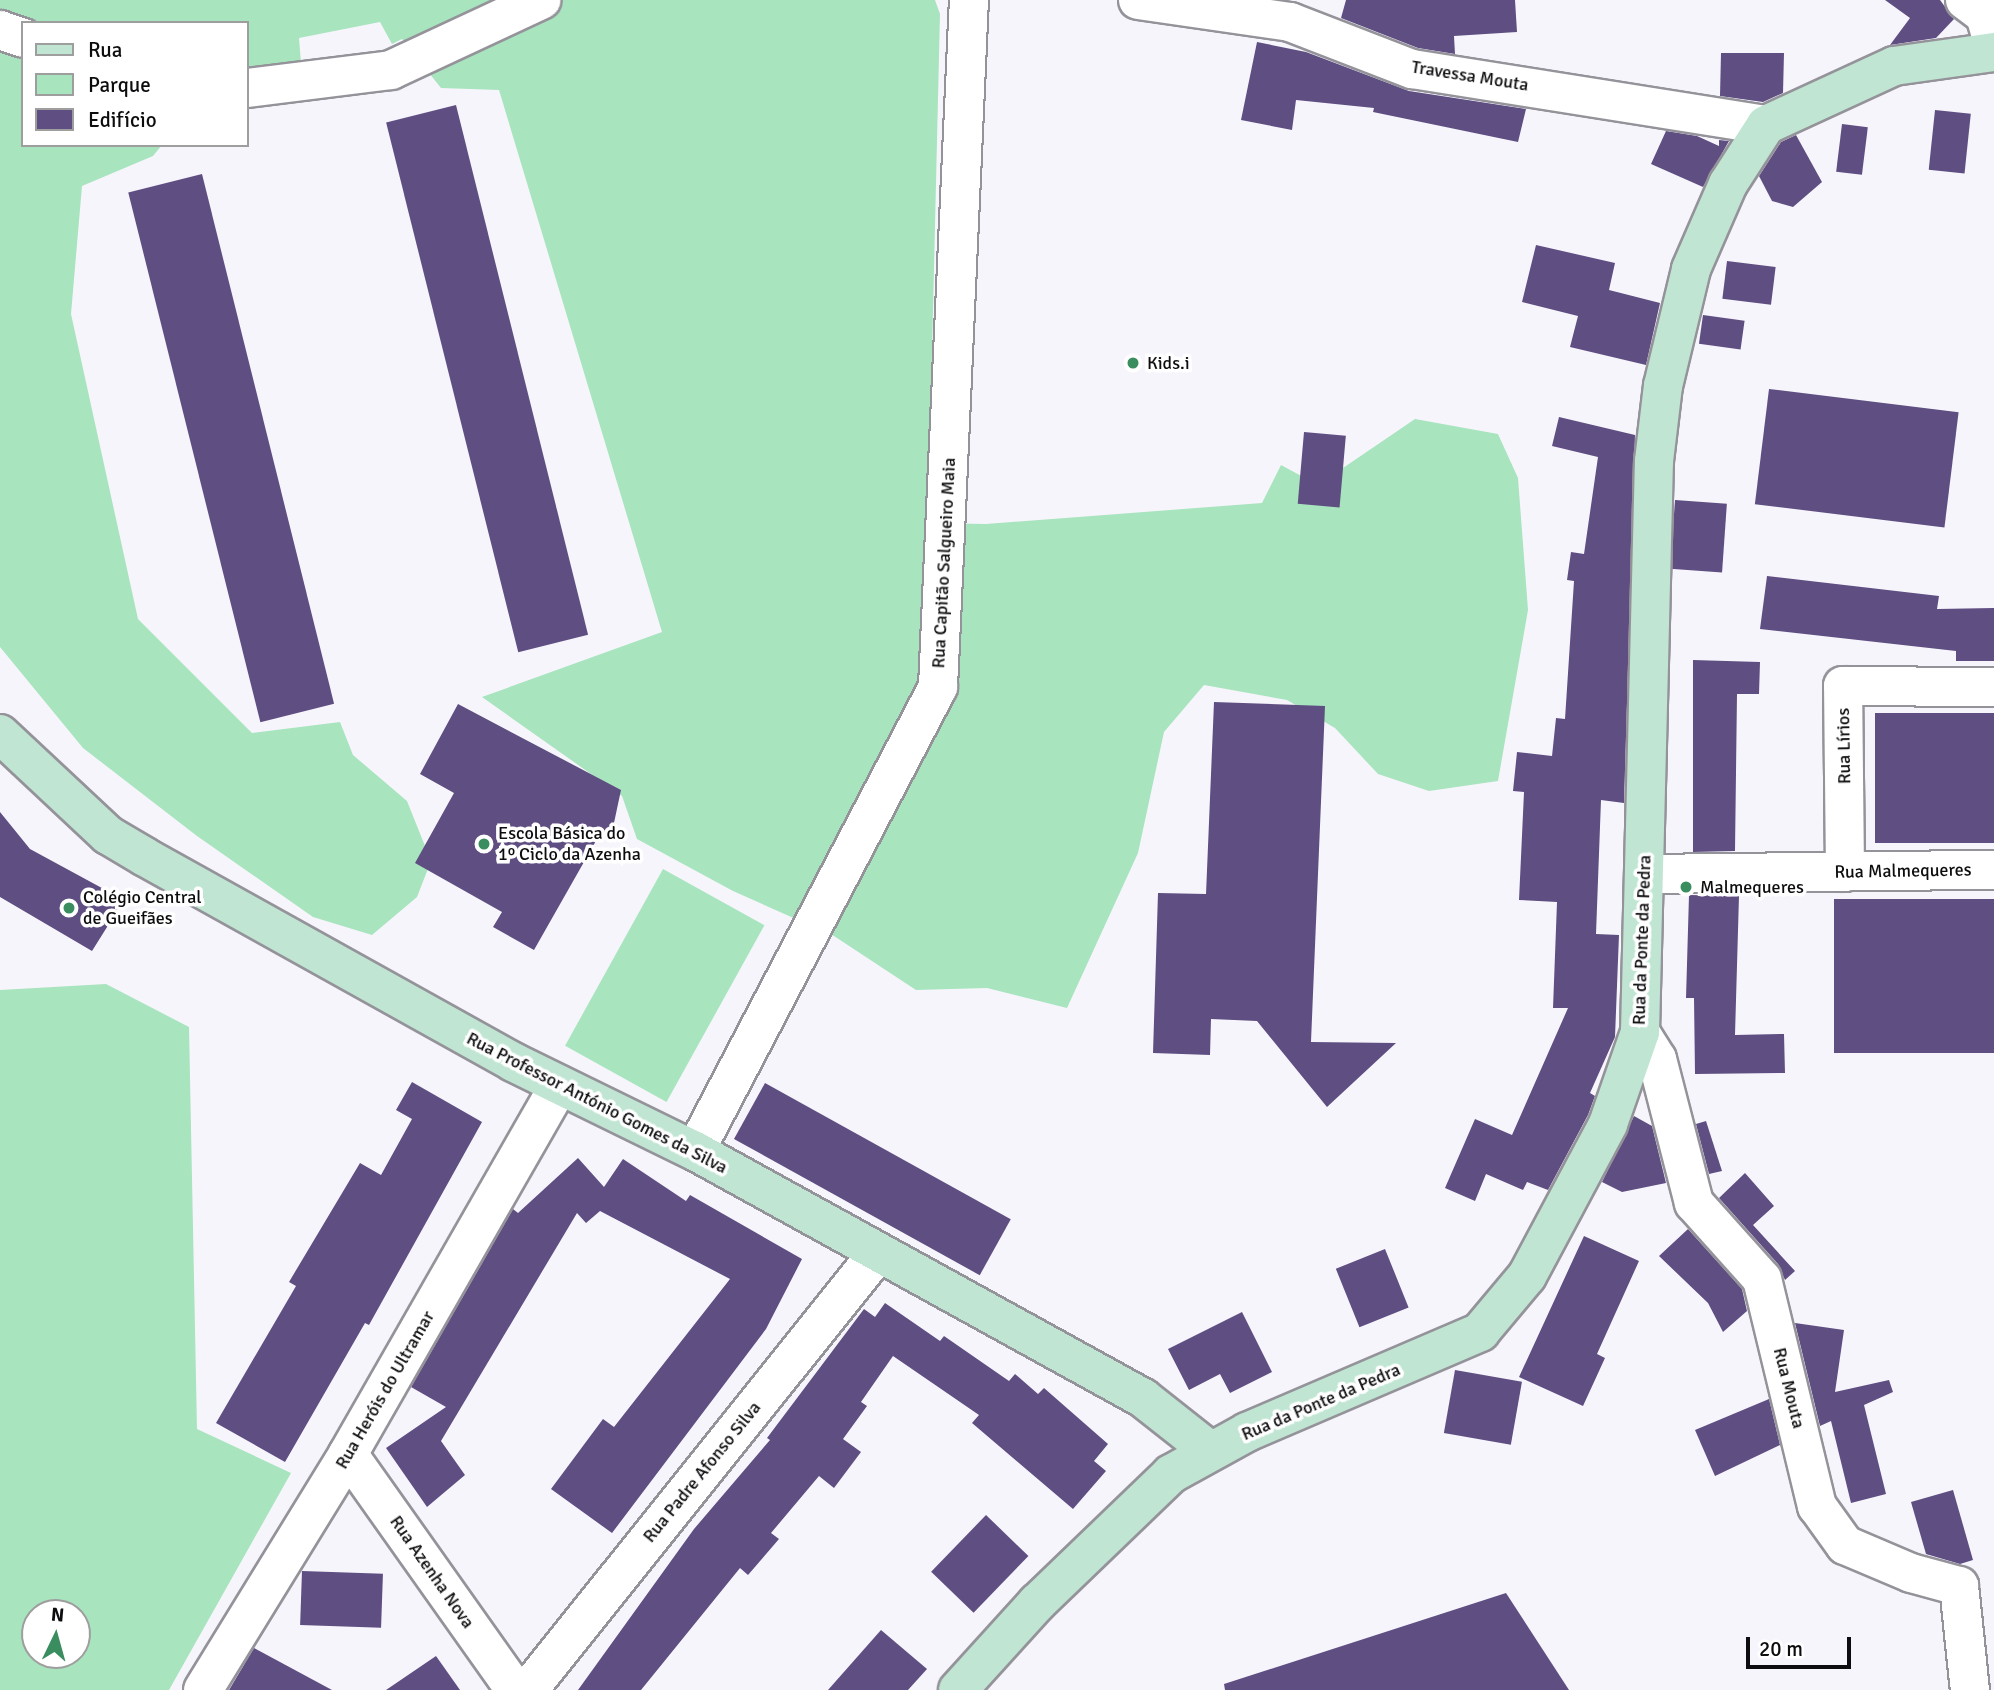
<!DOCTYPE html>
<html>
<head>
<meta charset="utf-8">
<style>
  body { margin:0 }
  #map { position:relative; width:1994px; height:1690px; overflow:hidden; background:#f7f5fc; font-family:Signika,sans-serif }
  div>[style] { position:absolute }
  .green>* { inset:0; background:#a8e4be; transform-origin:0 0 }
  .building>* { inset:0; background:#5f4e82; transform-origin:0 0 }
  .roads { filter:drop-shadow(2px 0 #95939a) drop-shadow(-2px 0 #95939a) drop-shadow(0 2px #95939a) drop-shadow(0 -2px #95939a) }
  .street>* { height:38px; margin:-19px; padding:0 19px; transform-origin:19px; border-radius:19px; background:#fff }
  .secondary>* { height:38px; margin:-19px; padding:0 19px; transform-origin:19px; border-radius:19px; background:#c0e6d3 }
  .dots>* { width:19px; height:19px; translate:-50% -50%; box-sizing:border-box; border:4px solid #fff; border-radius:50% }
  span { translate:-50% -50%; white-space:nowrap; text-align:center; line-height:1.15; -webkit-text-stroke:7px #fff; paint-order:stroke }
  .street-label { font-size:18px; color:#0d0c0f }
  .poi-label { font-size:18px; color:#0d0c0f }
  .left { translate:0 -50%; text-align:left }
  .legend { position:absolute; left:21px; top:21px; width:228px; height:126px; box-sizing:border-box; background:#fff; border:2px solid #9e9e9f; margin:0; padding:9px 12px; list-style:none; font-size:21px; color:#0d0c0f }
  .legend li { display:flex; align-items:center; gap:14px; height:35px }
  .legend b { width:35px; border:2px solid #9e9e9f }
  .north { position:absolute; left:21px; top:1599px; width:70px; height:70px; box-sizing:border-box; background:#fff; border:2px solid #9e9e9f; border-radius:50%; rotate:5deg; font-size:19px; font-weight:700; line-height:28px; text-align:center; color:#0d0c0f }
  .north::after { content:''; display:block; margin:auto; width:24px; height:32px; background:#3a8d5f; clip-path:polygon(50% 0,100% 100%,50% 72%,0 100%) }
  .scale { position:absolute; left:1746px; top:1637px; width:105px; height:32px; box-sizing:border-box; border:4px solid #0d0c0f; border-top:0; padding-left:9px; font-size:21px; line-height:24px; white-space:nowrap; color:#0d0c0f; -webkit-text-stroke:5px #fff; paint-order:stroke }
</style>
</head>
<body>
<div id="map">
  <div class="green">
    <div style="clip-path:polygon(0 0,935px 0,940px 14px,928px 523px,986px 524px,1262px 503px,1281px 465px,1318px 485px,1415px 419px,1498px 434px,1518px 478px,1528px 610px,1498px 781px,1429px 791px,1378px 774px,1335px 728px,1287px 700px,1204px 685px,1164px 732px,1138px 853px,1067px 1008px,987px 988px,916px 990px,834px 936px,733px 891px,637px 839px,622px 796px,482px 697px,662px 632px,499px 90px,441px 88px,402px 39px,392px 44px,380px 22px,299px 38px,301px 63px,247px 67px,247px 23px,23px 23px,23px 145px,162px 145px,153px 156px,82px 186px,71px 314px,138px 619px,252px 733px,340px 722px,353px 755px,407px 801px,431px 861px,417px 897px,372px 935px,313px 917px,197px 836px,83px 748px,0 647px)"></div>
    <div style="left:663px;top:869px;width:116px;height:202px;rotate:29deg"></div>
    <div style="clip-path:polygon(evenodd,106px 984px,189px 1027px,197px 1429px,291px 1473px,169px 1690px,0 1690px,0 990px,106px 984px,77px 1613px,77px 1655px,35px 1655px,35px 1613px,77px 1613px)"></div>
  </div>
  <div class="building">
    <div style="clip-path:polygon(1346px 0,1515px 0,1517px 32px,1454px 36px,1455px 54px,1418px 48px,1341px 18px)"></div>
    <div style="clip-path:polygon(1885px 0,1940px 0,1954px 19px,1936px 38px,1890px 45px,1910px 18px)"></div>
    <div style="clip-path:polygon(1257px 42px,1306px 52px,1409px 91px,1526px 109px,1518px 142px,1373px 112px,1374px 108px,1296px 100px,1292px 130px,1241px 120px)"></div>
    <div style="clip-path:polygon(1721px 53px,1784px 53px,1783px 93px,1763px 102px,1720px 96px)"></div>
    <div style="left:456px;top:105px;width:546px;height:72px;rotate:76deg"></div>
    <div style="left:1935px;top:110px;width:36px;height:60px;rotate:6deg"></div>
    <div style="left:1842px;top:124px;width:26px;height:48px;rotate:7deg"></div>
    <div style="clip-path:polygon(1666px 131px,1697px 136px,1719px 146px,1719px 140px,1729px 141px,1703px 187px,1651px 164px)"></div>
    <div style="clip-path:polygon(1796px 135px,1822px 182px,1793px 207px,1772px 201px,1759px 176px,1781px 142px)"></div>
    <div style="left:202px;top:174px;width:546px;height:76px;rotate:76deg"></div>
    <div style="clip-path:polygon(1536px 245px,1615px 263px,1609px 290px,1660px 303px,1646px 365px,1570px 347px,1578px 316px,1522px 302px)"></div>
    <div style="left:1727px;top:261px;width:49px;height:38px;rotate:7deg"></div>
    <div style="left:1703px;top:315px;width:42px;height:29px;rotate:8deg"></div>
    <div style="left:1769px;top:389px;width:191px;height:116px;rotate:7deg"></div>
    <div style="clip-path:polygon(1559px 417px,1635px 435px,1624px 803px,1601px 800px,1596px 934px,1619px 935px,1615px 1037px,1590px 1093px,1595px 1096px,1588px 1115px,1548px 1190px,1527px 1182px,1523px 1190px,1486px 1174px,1475px 1201px,1445px 1188px,1475px 1119px,1512px 1135px,1568px 1008px,1553px 1008px,1557px 902px,1519px 900px,1524px 792px,1513px 791px,1517px 752px,1552px 756px,1556px 718px,1565px 719px,1574px 581px,1567px 580px,1571px 552px,1584px 554px,1598px 457px,1552px 446px)"></div>
    <div style="left:1304px;top:432px;width:42px;height:72px;rotate:5deg"></div>
    <div style="left:1675px;top:500px;width:52px;height:69px;rotate:4deg"></div>
    <div style="clip-path:polygon(1767px 576px,1939px 596px,1937px 609px,1994px 608px,1994px 661px,1956px 661px,1956px 651px,1760px 629px)"></div>
    <div style="clip-path:polygon(1693px 660px,1760px 662px,1759px 694px,1737px 694px,1735px 851px,1693px 852px)"></div>
    <div style="clip-path:polygon(1214px 702px,1325px 706px,1311px 1042px,1396px 1043px,1327px 1107px,1257px 1021px,1211px 1019px,1210px 1055px,1153px 1053px,1158px 893px,1206px 894px)"></div>
    <div style="clip-path:polygon(458px 704px,621px 790px,611px 837px,601px 832px,534px 950px,493px 927px,502px 912px,415px 863px,454px 793px,420px 774px)"></div>
    <div style="left:1875px;top:713px;width:119px;height:130px"></div>
    <div style="clip-path:polygon(0 812px,30px 849px,124px 900px,92px 951px,0 897px)"></div>
    <div style="clip-path:polygon(1689px 895px,1739px 896px,1735px 1035px,1784px 1034px,1785px 1073px,1695px 1074px,1694px 998px,1686px 998px)"></div>
    <div style="left:1834px;top:899px;width:160px;height:154px"></div>
    <div style="clip-path:polygon(412px 1082px,482px 1122px,369px 1325px,365px 1323px,285px 1462px,216px 1423px,296px 1286px,289px 1282px,360px 1163px,381px 1175px,412px 1119px,396px 1110px)"></div>
    <div style="left:765px;top:1083px;width:281px;height:64px;rotate:29deg"></div>
    <div style="clip-path:polygon(1634px 1116px,1652px 1126px,1666px 1183px,1622px 1192px,1602px 1182px)"></div>
    <div style="clip-path:polygon(1706px 1121px,1722px 1171px,1709px 1174px,1696px 1124px)"></div>
    <div style="clip-path:polygon(578px 1158px,604px 1187px,623px 1159px,686px 1201px,690px 1195px,802px 1259px,766px 1329px,612px 1533px,551px 1489px,603px 1419px,614px 1427px,730px 1279px,600px 1211px,586px 1223px,577px 1213px,441px 1441px,465px 1475px,427px 1507px,386px 1448px,446px 1407px,411px 1387px,513px 1209px,518px 1213px)"></div>
    <div style="clip-path:polygon(1745px 1173px,1774px 1206px,1753px 1225px,1795px 1271px,1785px 1280px,1778px 1264px,1719px 1198px)"></div>
    <div style="clip-path:polygon(1688px 1229px,1742px 1289px,1747px 1311px,1723px 1332px,1708px 1303px,1659px 1256px)"></div>
    <div style="clip-path:polygon(1584px 1236px,1639px 1261px,1597px 1354px,1605px 1358px,1583px 1406px,1519px 1377px)"></div>
    <div style="left:1385px;top:1249px;width:63px;height:53px;rotate:68deg"></div>
    <div style="clip-path:polygon(885px 1303px,940px 1341px,944px 1336px,1009px 1381px,1015px 1374px,1038px 1394px,1044px 1388px,1108px 1444px,1094px 1461px,1106px 1471px,1073px 1509px,972px 1423px,979px 1415px,893px 1356px,861px 1402px,867px 1406px,843px 1439px,861px 1452px,834px 1488px,819px 1476px,771px 1533px,779px 1539px,748px 1575px,740px 1568px,641px 1690px,578px 1690px,694px 1529px,770px 1440px,767px 1438px,864px 1309px,875px 1317px)"></div>
    <div style="clip-path:polygon(1242px 1312px,1272px 1372px,1230px 1393px,1220px 1374px,1189px 1390px,1168px 1349px)"></div>
    <div style="clip-path:polygon(1795px 1323px,1844px 1330px,1835px 1392px,1889px 1380px,1893px 1392px,1864px 1405px,1886px 1494px,1851px 1503px,1831px 1421px,1820px 1426px)"></div>
    <div style="left:1455px;top:1370px;width:68px;height:64px;rotate:10deg"></div>
    <div style="clip-path:polygon(1769px 1399px,1780px 1445px,1715px 1476px,1695px 1430px)"></div>
    <div style="clip-path:polygon(1953px 1490px,1973px 1560px,1960px 1564px,1926px 1554px,1911px 1502px)"></div>
    <div style="left:986px;top:1515px;width:59px;height:79px;rotate:44deg"></div>
    <div style="left:302px;top:1571px;width:81px;height:54px;rotate:2deg"></div>
    <div style="clip-path:polygon(1506px 1593px,1569px 1690px,1225px 1690px,1224px 1684px)"></div>
    <div style="clip-path:polygon(881px 1630px,927px 1669px,908px 1690px,828px 1690px)"></div>
    <div style="clip-path:polygon(254px 1648px,332px 1690px,229px 1690px)"></div>
    <div style="clip-path:polygon(436px 1656px,460px 1690px,386px 1690px)"></div>
  </div>
  <div class="roads">
    <div class="street">
      <div style="left:1138px;top:0;width:154px;rotate:8.2deg"></div>
      <div style="left:1290px;top:22px;width:131px;rotate:21.1deg"></div>
      <div style="left:1412px;top:69px;width:358px;rotate:9deg"></div>
      <div style="left:1965px;top:0;width:25px;rotate:37deg"></div>
      <div style="left:1985px;top:15px;width:32px;rotate:74deg"></div>
      <div style="left:0;top:30px;width:24px;rotate:19deg"></div>
      <div style="left:247px;top:88px;width:145px;rotate:-7.1deg"></div>
      <div style="left:391px;top:70px;width:166px;rotate:-25deg"></div>
      <div style="left:1845px;top:872px;width:186px;rotate:-90.6deg"></div>
      <div style="left:1843px;top:686px;width:151px;rotate:0.4deg"></div>
      <div style="left:1645px;top:874px;width:349px;rotate:-0.7deg"></div>
      <div style="left:1640px;top:1032px;width:32px;rotate:58deg"></div>
      <div style="left:1657px;top:1059px;width:149px;rotate:75.6deg"></div>
      <div style="left:1694px;top:1203px;width:102px;rotate:48.2deg"></div>
      <div style="left:1762px;top:1279px;width:234px;rotate:76.4deg"></div>
      <div style="left:1817px;top:1506px;width:48px;rotate:54.3deg"></div>
      <div style="left:1845px;top:1545px;width:72px;rotate:23deg"></div>
      <div style="left:1911px;top:1573px;width:50px;rotate:15.2deg"></div>
      <div style="left:1959px;top:1586px;width:105px;rotate:84deg"></div>
      <div style="left:695px;top:1151px;width:524px;rotate:-62.36deg"></div>
      <div style="left:938px;top:687px;width:688px;rotate:-87.42deg"></div>
      <div style="left:348px;top:1454px;width:289px;rotate:54.7deg"></div>
      <div style="left:203px;top:1690px;width:277px;rotate:-58.4deg"></div>
      <div style="left:348px;top:1454px;width:425px;rotate:-60.2deg"></div>
      <div style="left:528px;top:1690px;width:558px;rotate:-51.32deg"></div>
    </div>
    <div class="secondary">
      <div style="left:0;top:734px;width:148px;rotate:43.1deg"></div>
      <div style="left:108px;top:835px;width:43px;rotate:30.7deg"></div>
      <div style="left:145px;top:857px;width:421px;rotate:29.1deg"></div>
      <div style="left:513px;top:1062px;width:203px;rotate:26.1deg"></div>
      <div style="left:695px;top:1151px;width:512px;rotate:28.87deg"></div>
      <div style="left:1143px;top:1398px;width:85px;rotate:38.3deg"></div>
      <div style="left:958px;top:1690px;width:118px;rotate:-47.8deg"></div>
      <div style="left:1037px;top:1603px;width:186px;rotate:-43.9deg"></div>
      <div style="left:1171px;top:1474px;width:87px;rotate:-28.9deg"></div>
      <div style="left:1247px;top:1432px;width:254px;rotate:-23.2deg"></div>
      <div style="left:1480px;top:1332px;width:73px;rotate:-50deg"></div>
      <div style="left:1527px;top:1276px;width:172px;rotate:-61.9deg"></div>
      <div style="left:1608px;top:1124px;width:97px;rotate:-70.8deg"></div>
      <div style="left:1640px;top:1032px;width:571px;rotate:-88.6deg"></div>
      <div style="left:1654px;top:461px;width:76px;rotate:-83.2deg"></div>
      <div style="left:1663px;top:386px;width:120px;rotate:-76.5deg"></div>
      <div style="left:1691px;top:269px;width:93px;rotate:-66.5deg"></div>
      <div style="left:1728px;top:184px;width:70px;rotate:-57.2deg"></div>
      <div style="left:1766px;top:125px;width:141px;rotate:-24.7deg"></div>
      <div style="left:1894px;top:66px;width:101px;rotate:-8deg"></div>
    </div>
  </div>
  <div class="dots">
    <div style="left:1133px;top:363px;background:#3a8d5f"></div>
    <div style="left:484px;top:844px;background:#3a8d5f"></div>
    <div style="left:1686px;top:887px;background:#3a8d5f"></div>
    <div style="left:69px;top:908px;background:#3a8d5f"></div>
  </div>
  <div class="street-label">
    <span style="left:1470px;top:76px;rotate:9deg">Travessa Mouta</span>
    <span style="left:944px;top:563px;rotate:-87deg">Rua Capitão Salgueiro Maia</span>
    <span style="left:1844px;top:746px;rotate:-91deg">Rua Lírios</span>
    <span style="left:1903px;top:871px;rotate:-1deg">Rua Malmequeres</span>
    <span style="left:1642px;top:940px;rotate:-88deg">Rua da Ponte da Pedra</span>
    <span style="left:597px;top:1103px;rotate:27deg">Rua Professor António Gomes da Silva</span>
    <span style="left:1789px;top:1388px;rotate:76deg">Rua Mouta</span>
    <span style="left:385px;top:1390px;rotate:-60deg">Rua Heróis do Ultramar</span>
    <span style="left:1321px;top:1402px;rotate:-23deg">Rua da Ponte da Pedra</span>
    <span style="left:702px;top:1472px;rotate:-51deg">Rua Padre Afonso Silva</span>
    <span style="left:432px;top:1572px;rotate:55deg">Rua Azenha Nova</span>
  </div>
  <div class="poi-label">
    <span class="left" style="left:1147px;top:363px">Kids.i</span>
    <span class="left" style="left:498px;top:844px">Escola Básica do<br>1º Ciclo da Azenha</span>
    <span class="left" style="left:1700px;top:887px">Malmequeres</span>
    <span class="left" style="left:83px;top:908px">Colégio Central<br>de Gueifães</span>
  </div>
  <ul class="legend">
  <li><b style="height:9px;background:#c0e6d3"></b>Rua</li>
  <li><b style="height:19px;background:#a8e4be"></b>Parque</li>
  <li><b style="height:19px;background:#5f4e82"></b>Edifício</li>
  </ul>
  <div class="north">N</div>
  <div class="scale">20 m</div>
</div>
</body>
</html>
